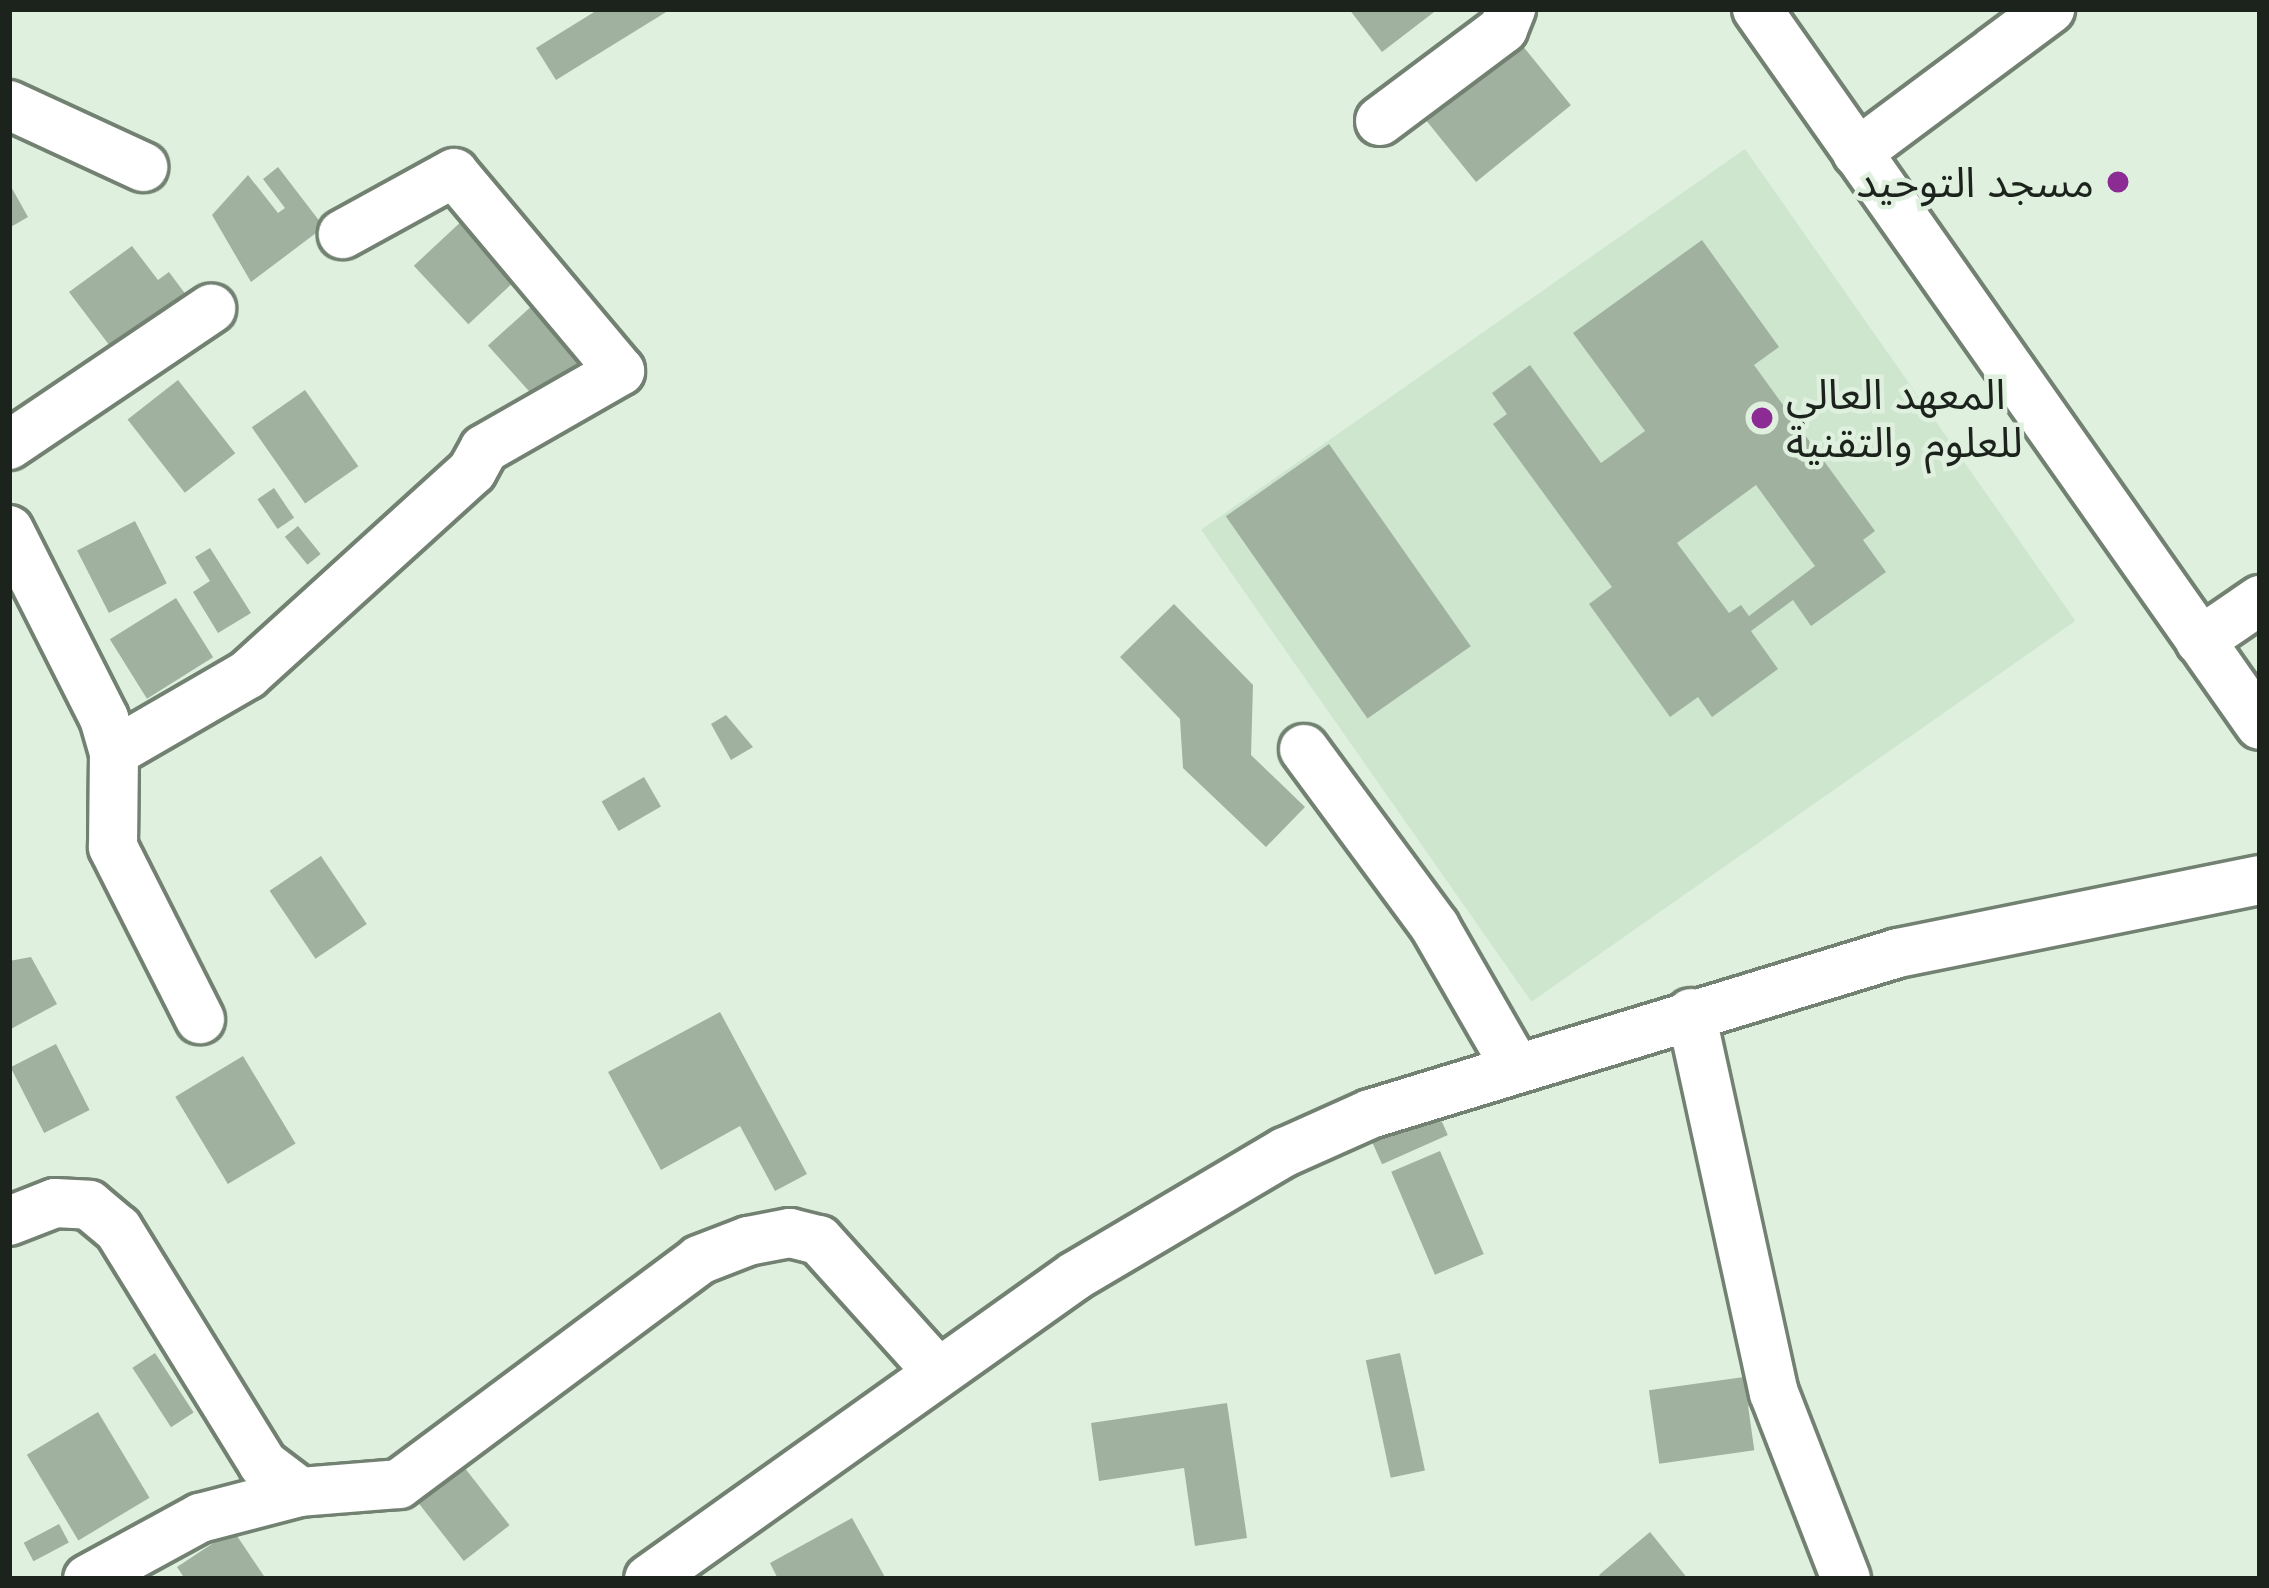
<!DOCTYPE html>
<html>
<head>
<meta charset="utf-8">
<style>
  body { margin:0 }
  #map { position:relative; width:2269px; height:1588px; overflow:hidden; background:#dff0df; font-family:Inter,"Noto Sans Arabic",sans-serif }
  div>[style] { position:absolute }
  .built>* { inset:0; background:#cee5ce; transform-origin:0 0 }
  .building>* { inset:0; background:#a0b1a0; transform-origin:0 0 }
  .roads { filter:drop-shadow(3px 0 #728171) drop-shadow(-3px 0 #728171) drop-shadow(0 3px #728171) drop-shadow(0 -3px #728171) }
  .minor>* { height:48px; margin:-24px; padding:0 24px; transform-origin:24px; border-radius:24px; background:#fff }
  .dots>* { width:33px; height:33px; translate:-50% -50%; box-sizing:border-box; border:6px solid #dff0df; border-radius:50% }
  span { translate:-50% -50%; white-space:nowrap; text-align:center; line-height:1.15; -webkit-text-stroke:9px #dff0df; paint-order:stroke }
  .poi-label { font-size:42px; color:#1c221c }
  .right { translate:-100% -50%; text-align:right }
  .left { translate:0 -50%; text-align:left }
  .frame { position:absolute; inset:0; border:12px solid #1c221c; pointer-events:none }
</style>
</head>
<body>
<div id="map">
  <div class="built">
    <div style="left:1745px;top:149px;width:576px;height:664px;rotate:55deg"></div>
  </div>
  <div class="building">
    <div style="clip-path:polygon(599px 9px,671px 9px,556px 80px,536px 48px)"></div>
    <div style="clip-path:polygon(1349px 9px,1438px 9px,1382px 52px)"></div>
    <div style="left:1518px;top:40px;width:84px;height:122px;rotate:51deg"></div>
    <div style="clip-path:polygon(278px 167px,324px 227px,251px 282px,212px 215px,248px 175px,278px 213px,285px 208px,263px 179px)"></div>
    <div style="clip-path:polygon(9px 183px,28px 217px,9px 228px)"></div>
    <div style="left:465px;top:218px;width:80px;height:70px;rotate:47deg"></div>
    <div style="clip-path:polygon(evenodd,1702px 240px,1779px 347px,1754px 365px,1875px 531px,1863px 540px,1886px 572px,1811px 626px,1793px 600px,1751px 631px,1778px 669px,1712px 717px,1698px 697px,1670px 717px,1589px 604px,1612px 587px,1493px 424px,1507px 414px,1492px 393px,1530px 365px,1601px 463px,1645px 431px,1573px 333px,1702px 240px,1756px 485px,1815px 566px,1749px 616px,1741px 605px,1729px 613px,1677px 543px,1756px 485px)"></div>
    <div style="clip-path:polygon(132px 246px,158px 280px,169px 272px,192px 303px,119px 358px,69px 292px)"></div>
    <div style="left:534px;top:304px;width:82px;height:62px;rotate:48deg"></div>
    <div style="left:178px;top:380px;width:93px;height:64px;rotate:52deg"></div>
    <div style="left:305px;top:390px;width:93px;height:65px;rotate:55deg"></div>
    <div style="left:1329px;top:444px;width:247px;height:126px;rotate:55deg"></div>
    <div style="left:274px;top:488px;width:36px;height:20px;rotate:56deg"></div>
    <div style="left:135px;top:521px;width:70px;height:65px;rotate:63deg"></div>
    <div style="left:298px;top:526px;width:36px;height:17px;rotate:51deg"></div>
    <div style="clip-path:polygon(210px 548px,251px 613px,218px 633px,193px 592px,210px 581px,195px 557px)"></div>
    <div style="left:176px;top:598px;width:70px;height:78px;rotate:58deg"></div>
    <div style="clip-path:polygon(1174px 604px,1253px 685px,1251px 755px,1305px 807px,1266px 847px,1183px 768px,1180px 719px,1120px 657px)"></div>
    <div style="clip-path:polygon(726px 715px,753px 747px,731px 760px,711px 724px)"></div>
    <div style="left:644px;top:777px;width:34px;height:49px;rotate:60deg"></div>
    <div style="left:321px;top:856px;width:82px;height:62px;rotate:56deg"></div>
    <div style="clip-path:polygon(31px 957px,57px 1004px,9px 1030px,9px 961px)"></div>
    <div style="clip-path:polygon(720px 1012px,807px 1174px,775px 1191px,740px 1126px,661px 1170px,608px 1072px)"></div>
    <div style="left:56px;top:1044px;width:74px;height:51px;rotate:63deg"></div>
    <div style="left:243px;top:1056px;width:102px;height:79px;rotate:59deg"></div>
    <div style="left:1434px;top:1104px;width:34px;height:72px;rotate:66deg"></div>
    <div style="left:1440px;top:1151px;width:112px;height:53px;rotate:67deg"></div>
    <div style="left:155px;top:1353px;width:71px;height:27px;rotate:57deg"></div>
    <div style="left:1400px;top:1353px;width:120px;height:35px;rotate:78deg"></div>
    <div style="left:1744px;top:1377px;width:74px;height:96px;rotate:82deg"></div>
    <div style="clip-path:polygon(1227px 1403px,1247px 1538px,1195px 1546px,1184px 1468px,1099px 1481px,1091px 1423px)"></div>
    <div style="left:98px;top:1412px;width:100px;height:83px;rotate:59deg"></div>
    <div style="left:464px;top:1467px;width:74px;height:58px;rotate:52deg"></div>
    <div style="clip-path:polygon(852px 1518px,886px 1579px,778px 1579px,770px 1563px)"></div>
    <div style="left:59px;top:1524px;width:21px;height:40px;rotate:62deg"></div>
    <div style="clip-path:polygon(233px 1530px,266px 1579px,185px 1579px,177px 1567px)"></div>
    <div style="clip-path:polygon(1650px 1532px,1688px 1579px,1603px 1579px,1599px 1575px)"></div>
  </div>
  <div class="roads">
    <div class="minor">
      <div style="left:1757px;top:9px;width:875px;rotate:54.91deg"></div>
      <div style="left:9px;top:105px;width:148px;rotate:24.8deg"></div>
      <div style="left:1380px;top:121px;width:154px;rotate:-36.8deg"></div>
      <div style="left:1503px;top:29px;width:22px;rotate:-68deg"></div>
      <div style="left:1857px;top:153px;width:241px;rotate:-36.7deg"></div>
      <div style="left:9px;top:445px;width:244px;rotate:-34deg"></div>
      <div style="left:9px;top:530px;width:211px;rotate:63.2deg"></div>
      <div style="left:104px;top:718px;width:35px;rotate:74deg"></div>
      <div style="left:114px;top:752px;width:95px;rotate:90.6deg"></div>
      <div style="left:113px;top:847px;width:193px;rotate:63.2deg"></div>
      <div style="left:2200px;top:641px;width:73px;rotate:-34.3deg"></div>
      <div style="left:1304px;top:749px;width:221px;rotate:53.6deg"></div>
      <div style="left:1435px;top:927px;width:160px;rotate:60.1deg"></div>
      <div style="left:114px;top:752px;width:154px;rotate:-30.1deg"></div>
      <div style="left:247px;top:675px;width:304px;rotate:-42.2deg"></div>
      <div style="left:472px;top:471px;width:25px;rotate:-61deg"></div>
      <div style="left:484px;top:449px;width:157px;rotate:-29.8deg"></div>
      <div style="left:620px;top:371px;width:258px;rotate:-130deg"></div>
      <div style="left:454px;top:173px;width:127px;rotate:151.2deg"></div>
      <div style="left:1691px;top:1013px;width:389px;rotate:77.7deg"></div>
      <div style="left:1774px;top:1393px;width:199px;rotate:68.8deg"></div>
      <div style="left:9px;top:1221px;width:49px;rotate:-21.4deg"></div>
      <div style="left:55px;top:1203px;width:34px;rotate:3deg"></div>
      <div style="left:89px;top:1205px;width:38px;rotate:40deg"></div>
      <div style="left:118px;top:1229px;width:276px;rotate:58.3deg"></div>
      <div style="left:263px;top:1464px;width:46px;rotate:37.1deg"></div>
      <div style="left:300px;top:1492px;width:99px;rotate:-4.6deg"></div>
      <div style="left:399px;top:1484px;width:374px;rotate:-36.7deg"></div>
      <div style="left:699px;top:1260px;width:53px;rotate:-21.2deg"></div>
      <div style="left:748px;top:1241px;width:43px;rotate:-10.8deg"></div>
      <div style="left:790px;top:1233px;width:30px;rotate:14deg"></div>
      <div style="left:819px;top:1240px;width:173px;rotate:48deg"></div>
      <div style="left:88px;top:1579px;width:128px;rotate:-28.6deg"></div>
      <div style="left:200px;top:1518px;width:103px;rotate:-14.6deg"></div>
      <div style="left:649px;top:1579px;width:523px;rotate:-35.42deg"></div>
      <div style="left:1075px;top:1276px;width:244px;rotate:-30.6deg"></div>
      <div style="left:1285px;top:1152px;width:93px;rotate:-24.1deg"></div>
      <div style="left:1370px;top:1114px;width:552px;rotate:-16.96deg"></div>
      <div style="left:1898px;top:953px;width:369px;rotate:-11.4deg"></div>
    </div>
  </div>
  <div class="dots">
    <div style="left:2118px;top:182px;background:#8c2b93"></div>
    <div style="left:1762px;top:418px;background:#8c2b93"></div>
  </div>
  <div class="poi-label">
    <span class="right" style="left:2094px;top:182px">مسجد التوحيد</span>
    <span class="left" style="left:1786px;top:418px">المعهد العالي<br>للعلوم والتقنية</span>
  </div>
  <div class="frame"></div>
</div>
</body>
</html>
